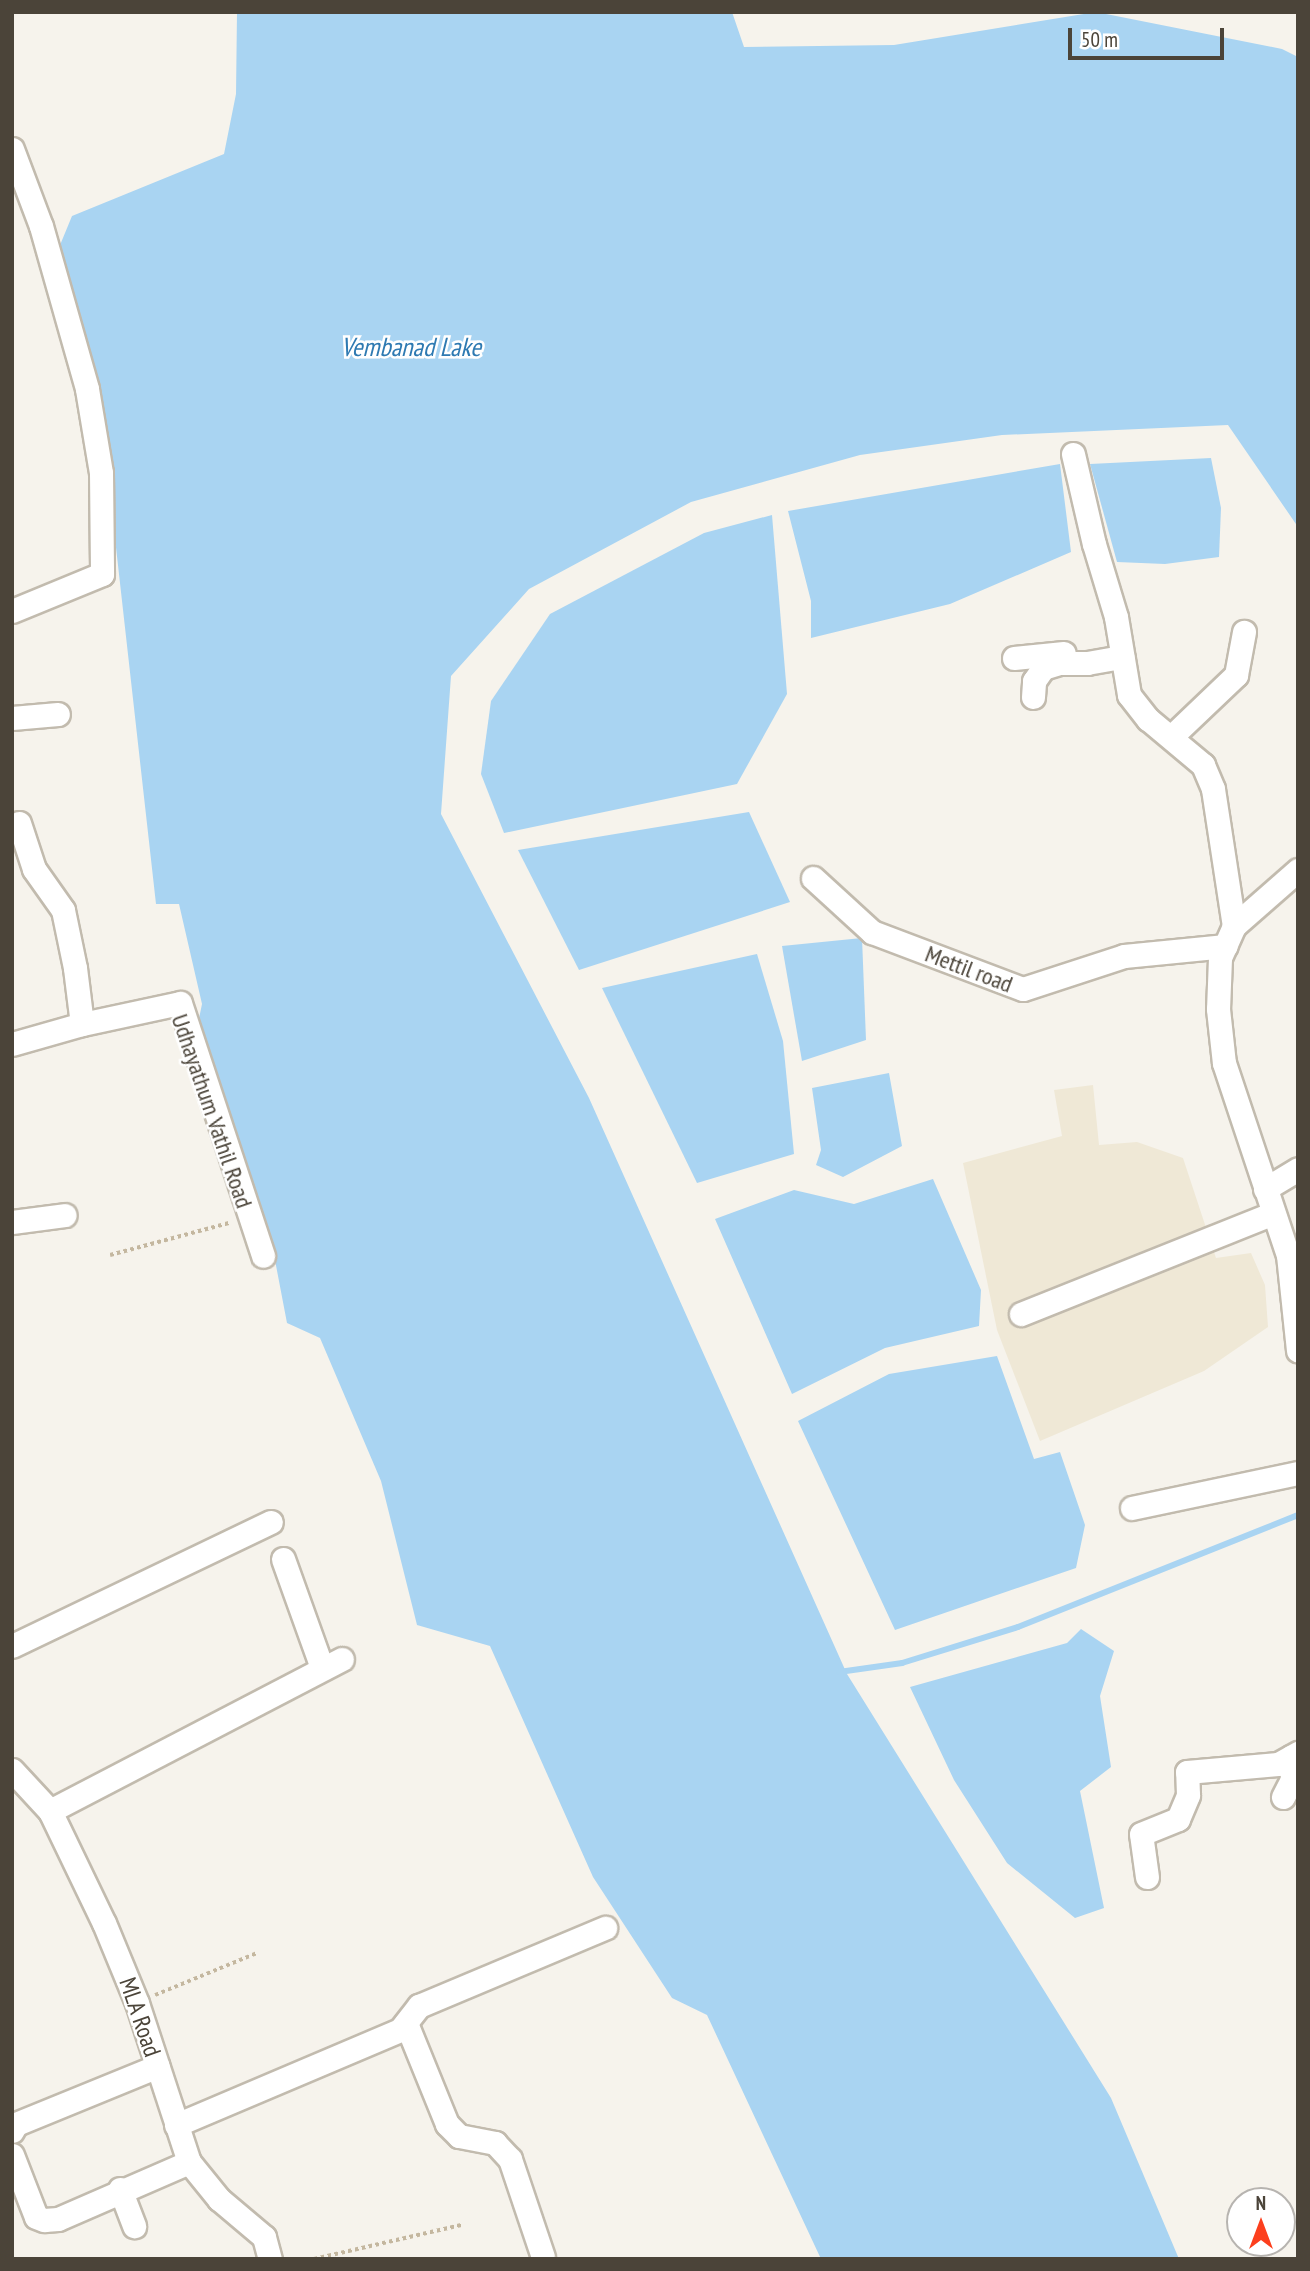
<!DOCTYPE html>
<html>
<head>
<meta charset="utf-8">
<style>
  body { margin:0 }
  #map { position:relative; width:1310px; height:2271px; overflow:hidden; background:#f6f3ec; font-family:"PT Sans Narrow",sans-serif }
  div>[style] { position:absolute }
  .education>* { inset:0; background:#efe8d6 }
  .water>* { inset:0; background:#a9d4f2 }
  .stream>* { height:6px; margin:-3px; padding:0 3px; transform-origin:3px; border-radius:3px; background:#a9d4f2 }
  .path>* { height:3.5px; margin-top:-1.75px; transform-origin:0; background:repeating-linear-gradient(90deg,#c4b79f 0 3.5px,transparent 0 7px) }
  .roads { filter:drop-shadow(2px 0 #c2bbae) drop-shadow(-2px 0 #c2bbae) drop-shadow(0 2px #c2bbae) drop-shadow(0 -2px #c2bbae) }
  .street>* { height:23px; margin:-11.5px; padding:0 11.5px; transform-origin:11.5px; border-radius:11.5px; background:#fff }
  span { translate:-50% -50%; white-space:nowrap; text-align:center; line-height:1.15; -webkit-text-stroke:5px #fff; paint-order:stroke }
  .street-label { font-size:24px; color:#4b4439 }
  .water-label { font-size:26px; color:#2e7ab2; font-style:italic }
  .frame { position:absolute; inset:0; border:14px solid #4b4439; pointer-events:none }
  .north { position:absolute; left:1226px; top:2187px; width:70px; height:70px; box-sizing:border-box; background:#fff; border:2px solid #b7b4b0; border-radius:50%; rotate:0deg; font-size:19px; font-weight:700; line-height:28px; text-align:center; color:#4b4439 }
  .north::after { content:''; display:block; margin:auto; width:24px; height:32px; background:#fc3f1d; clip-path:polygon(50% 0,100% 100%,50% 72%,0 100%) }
  .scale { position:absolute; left:1068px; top:28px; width:156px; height:32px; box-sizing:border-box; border:4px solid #4b4439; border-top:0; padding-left:9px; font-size:21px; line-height:24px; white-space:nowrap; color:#4b4439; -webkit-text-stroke:5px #fff; paint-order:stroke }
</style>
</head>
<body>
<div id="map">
  <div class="education">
    <div style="clip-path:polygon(1093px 1085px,1099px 1145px,1137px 1142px,1183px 1158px,1216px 1258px,1251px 1253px,1265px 1285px,1268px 1327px,1204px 1371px,1040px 1441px,997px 1330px,963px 1163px,1062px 1136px,1054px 1090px)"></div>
  </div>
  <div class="water">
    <div style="clip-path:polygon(237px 12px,732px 12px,744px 47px,894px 45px,1096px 12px,1282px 49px,1298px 57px,1298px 527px,1228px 425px,1002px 435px,860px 455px,691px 502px,529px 589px,451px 676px,441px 814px,589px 1098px,847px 1674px,1111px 2098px,1179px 2259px,821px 2259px,707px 2015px,672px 1998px,593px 1877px,490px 1646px,417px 1625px,381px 1481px,320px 1338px,287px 1323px,274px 1255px,249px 1245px,195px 1038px,202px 1004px,179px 904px,156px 904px,98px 387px,58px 250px,72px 216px,224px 154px,236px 94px)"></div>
    <div style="clip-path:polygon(1211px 458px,1221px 508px,1219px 557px,1165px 564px,1117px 562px,1090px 464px)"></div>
    <div style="clip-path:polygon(1060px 464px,1071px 552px,950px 604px,811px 638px,811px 601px,788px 511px)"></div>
    <div style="clip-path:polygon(772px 515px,787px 694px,737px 784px,504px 833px,481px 774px,491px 701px,550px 614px,704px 533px)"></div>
    <div style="clip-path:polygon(749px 812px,790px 902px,579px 970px,518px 850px)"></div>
    <div style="clip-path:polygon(862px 938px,866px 1040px,802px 1061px,782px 946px)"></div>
    <div style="clip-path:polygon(757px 954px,783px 1041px,794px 1154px,697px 1183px,602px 988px)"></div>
    <div style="clip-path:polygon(889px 1073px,902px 1146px,843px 1177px,816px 1165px,821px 1150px,812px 1088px)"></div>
    <div style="clip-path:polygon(933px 1179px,981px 1290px,979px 1326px,885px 1348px,792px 1394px,715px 1219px,794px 1190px,854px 1204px)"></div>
    <div style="clip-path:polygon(997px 1356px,1034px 1459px,1060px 1452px,1085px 1525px,1076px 1568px,895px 1630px,798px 1421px,889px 1374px)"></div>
    <div style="clip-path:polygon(1081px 1629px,1114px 1651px,1100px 1696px,1111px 1767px,1080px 1791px,1104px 1908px,1075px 1918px,1007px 1863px,954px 1780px,910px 1687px,1067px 1643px)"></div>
  </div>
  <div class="stream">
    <div style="left:839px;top:1672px;width:64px;rotate:-8.1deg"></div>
    <div style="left:902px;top:1663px;width:121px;rotate:-17.2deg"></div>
    <div style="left:1018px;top:1627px;width:302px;rotate:-21.8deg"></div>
  </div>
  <div class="path">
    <div style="left:110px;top:1255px;width:123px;rotate:-15.1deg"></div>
    <div style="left:155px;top:1995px;width:110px;rotate:-22.4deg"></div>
    <div style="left:314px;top:2259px;width:151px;rotate:-13deg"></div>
  </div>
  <div class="roads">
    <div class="street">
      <div style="left:12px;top:149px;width:82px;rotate:69.4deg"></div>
      <div style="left:41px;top:226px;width:169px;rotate:74.2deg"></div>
      <div style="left:87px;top:389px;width:85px;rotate:80.5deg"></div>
      <div style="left:101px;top:473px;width:101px;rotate:89.4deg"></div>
      <div style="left:102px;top:574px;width:97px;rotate:157.7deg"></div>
      <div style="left:1073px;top:454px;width:92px;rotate:76.9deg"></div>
      <div style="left:1094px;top:544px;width:76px;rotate:73.2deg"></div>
      <div style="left:1116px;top:617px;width:79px;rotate:80.5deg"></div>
      <div style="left:1129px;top:695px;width:31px;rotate:52deg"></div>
      <div style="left:1148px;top:719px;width:72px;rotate:39.9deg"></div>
      <div style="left:1203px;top:765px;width:26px;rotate:67deg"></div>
      <div style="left:1213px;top:789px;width:139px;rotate:81.3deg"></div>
      <div style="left:1234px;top:926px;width:35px;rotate:114deg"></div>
      <div style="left:1220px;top:958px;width:51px;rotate:92.2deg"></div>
      <div style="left:1218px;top:1009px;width:54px;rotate:83.7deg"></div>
      <div style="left:1224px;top:1063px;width:202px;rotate:71.6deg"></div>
      <div style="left:1288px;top:1255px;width:96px;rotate:84deg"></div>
      <div style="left:1014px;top:658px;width:50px;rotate:-5.7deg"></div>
      <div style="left:1033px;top:697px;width:16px;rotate:-86deg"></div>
      <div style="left:1034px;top:681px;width:16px;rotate:-55deg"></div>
      <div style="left:1043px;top:668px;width:17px;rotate:-17deg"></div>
      <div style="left:1059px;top:663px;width:28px"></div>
      <div style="left:1087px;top:663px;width:36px;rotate:-10deg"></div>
      <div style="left:12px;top:718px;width:46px;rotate:-5deg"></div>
      <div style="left:1171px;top:737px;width:90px;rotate:-43.6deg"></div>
      <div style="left:1236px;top:675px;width:44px;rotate:-79.5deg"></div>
      <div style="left:19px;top:823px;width:48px;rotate:71.9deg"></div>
      <div style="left:34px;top:869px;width:50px;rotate:54.7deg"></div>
      <div style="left:63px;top:910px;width:59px;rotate:78.3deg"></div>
      <div style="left:75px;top:968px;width:56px;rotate:82.9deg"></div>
      <div style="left:813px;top:878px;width:80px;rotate:42.5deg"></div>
      <div style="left:872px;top:932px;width:161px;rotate:20.7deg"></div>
      <div style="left:1023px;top:989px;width:106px;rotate:-18.1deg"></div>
      <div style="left:1124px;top:956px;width:102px;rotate:-5.6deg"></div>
      <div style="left:1234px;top:926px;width:85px;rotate:-41.2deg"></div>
      <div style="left:180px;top:1003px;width:266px;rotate:71.8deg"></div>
      <div style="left:12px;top:1044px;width:73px;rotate:-15.9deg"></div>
      <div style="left:82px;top:1024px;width:100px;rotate:-12.1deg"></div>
      <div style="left:1265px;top:1189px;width:39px;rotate:-31deg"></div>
      <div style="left:12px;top:1222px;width:53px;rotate:-7.5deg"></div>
      <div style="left:1021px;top:1314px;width:271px;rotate:-21.8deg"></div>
      <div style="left:1132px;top:1508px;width:170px;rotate:-11.9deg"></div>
      <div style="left:283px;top:1559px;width:116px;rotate:70.3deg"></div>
      <div style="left:12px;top:1646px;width:287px;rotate:-25.6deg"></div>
      <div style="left:12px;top:1770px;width:56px;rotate:47.2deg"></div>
      <div style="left:50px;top:1811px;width:124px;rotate:64.3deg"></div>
      <div style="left:104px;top:1923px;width:87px;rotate:67.6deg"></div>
      <div style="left:137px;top:2003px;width:167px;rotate:71.9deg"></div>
      <div style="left:189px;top:2162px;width:48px;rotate:51deg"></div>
      <div style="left:219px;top:2199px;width:59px;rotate:40.2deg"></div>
      <div style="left:264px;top:2237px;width:23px;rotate:75deg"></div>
      <div style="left:1283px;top:1797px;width:20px;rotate:-63deg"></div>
      <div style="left:1292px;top:1779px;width:22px;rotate:-93deg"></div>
      <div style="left:50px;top:1811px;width:329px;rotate:-27.5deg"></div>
      <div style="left:1147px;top:1877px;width:43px;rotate:-97.9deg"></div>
      <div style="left:1141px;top:1834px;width:40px;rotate:-22deg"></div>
      <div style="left:1178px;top:1819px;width:26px;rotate:-67deg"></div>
      <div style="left:1188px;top:1795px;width:23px;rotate:-92deg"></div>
      <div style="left:1187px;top:1772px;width:91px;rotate:-5deg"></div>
      <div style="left:1278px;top:1764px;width:23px;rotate:-29deg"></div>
      <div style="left:406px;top:2023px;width:109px;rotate:67.9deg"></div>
      <div style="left:447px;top:2124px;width:17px;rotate:45deg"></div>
      <div style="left:459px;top:2136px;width:37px;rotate:11deg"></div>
      <div style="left:495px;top:2143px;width:22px;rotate:47deg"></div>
      <div style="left:510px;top:2159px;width:103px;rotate:71.4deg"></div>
      <div style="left:176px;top:2125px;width:243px;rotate:-23deg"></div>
      <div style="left:400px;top:2030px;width:31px;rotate:-52deg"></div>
      <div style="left:419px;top:2006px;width:202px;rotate:-22.8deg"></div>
      <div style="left:12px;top:2131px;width:8px;rotate:-60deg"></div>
      <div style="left:16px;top:2124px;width:153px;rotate:-22.2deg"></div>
      <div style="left:12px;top:2155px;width:66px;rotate:68.8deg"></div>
      <div style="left:36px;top:2217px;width:9px;rotate:21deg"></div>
      <div style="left:44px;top:2220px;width:14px;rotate:-4deg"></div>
      <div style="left:58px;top:2219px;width:143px;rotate:-23.5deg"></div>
      <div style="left:120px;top:2189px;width:40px;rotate:69deg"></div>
    </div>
  </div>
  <div class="street-label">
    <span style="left:969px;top:969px;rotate:21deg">Mettil road</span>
    <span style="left:212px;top:1111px;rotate:71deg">Udhayathum Vathil Road</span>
    <span style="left:140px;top:2017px;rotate:71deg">MLA Road</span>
  </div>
  <div class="water-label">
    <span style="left:411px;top:347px">Vembanad Lake</span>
  </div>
  <div class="frame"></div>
  <div class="north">N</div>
  <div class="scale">50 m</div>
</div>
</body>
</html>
